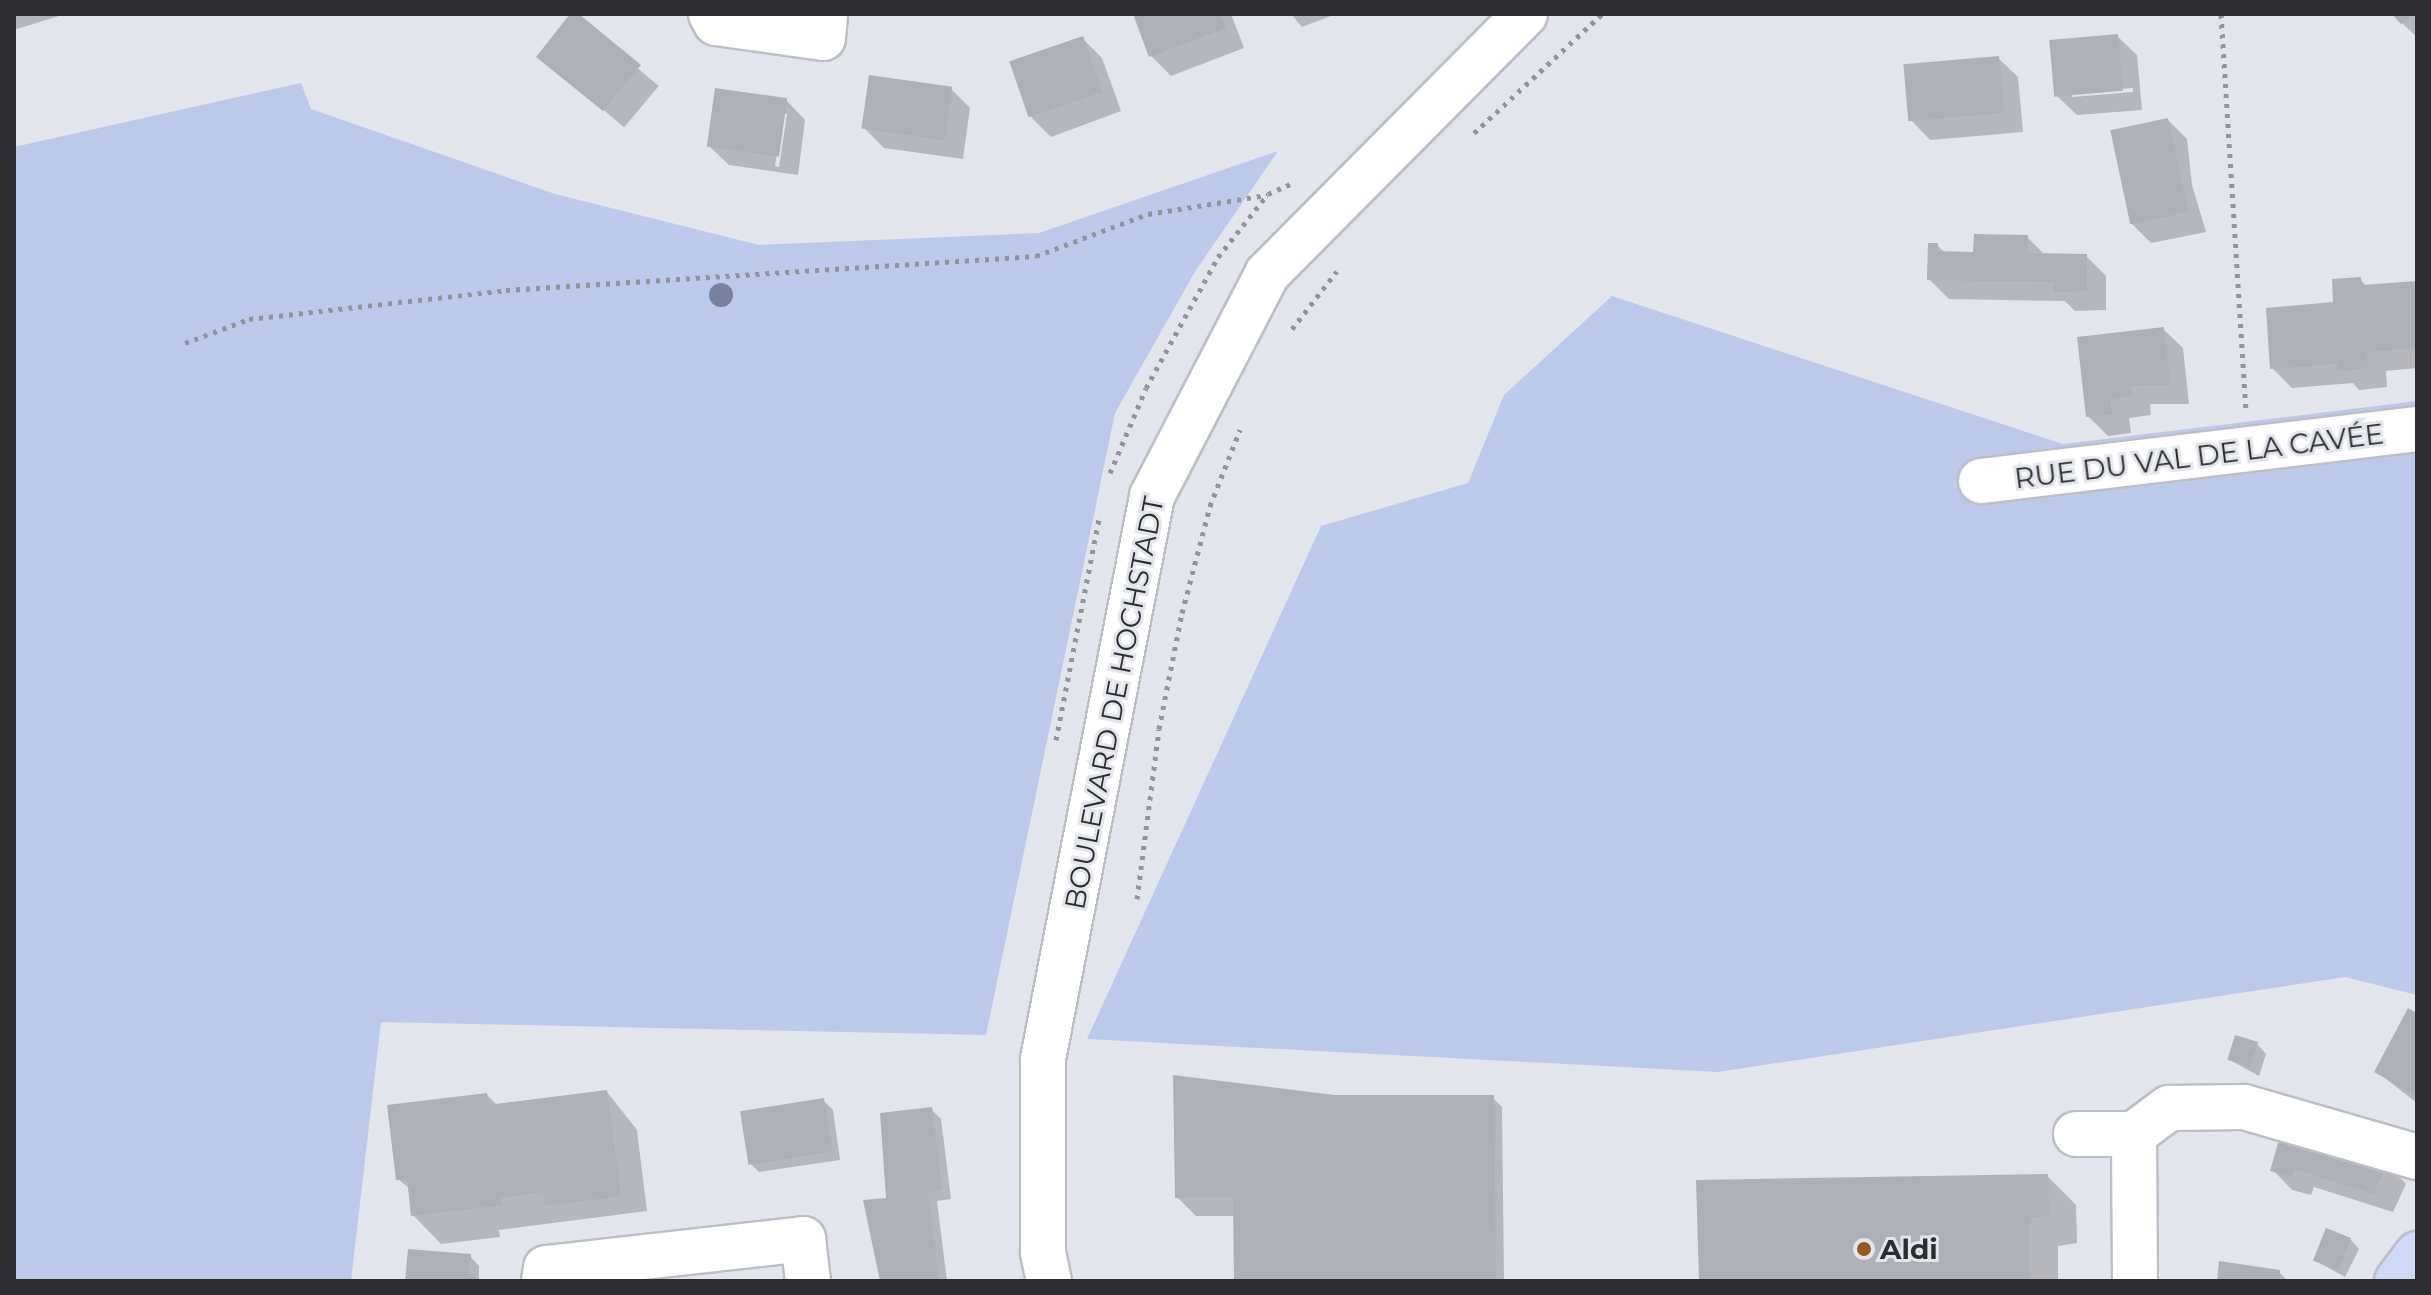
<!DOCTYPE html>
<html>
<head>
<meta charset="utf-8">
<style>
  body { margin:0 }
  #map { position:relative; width:2431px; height:1295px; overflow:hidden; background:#e3e5ec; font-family:Montserrat,sans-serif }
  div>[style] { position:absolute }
  .green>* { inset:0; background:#bdc9ea }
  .shadow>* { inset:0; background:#0003; transform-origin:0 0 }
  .building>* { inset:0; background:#aeb0b7; transform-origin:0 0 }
  .path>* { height:5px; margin-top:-2.5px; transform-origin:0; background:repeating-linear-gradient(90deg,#939499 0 4px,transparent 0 10px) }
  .roads { filter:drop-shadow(2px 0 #bcbec5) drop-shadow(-2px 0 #bcbec5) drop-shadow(0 2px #bcbec5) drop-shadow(0 -2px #bcbec5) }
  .minor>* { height:44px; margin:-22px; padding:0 22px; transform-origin:22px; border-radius:22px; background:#fff }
  .major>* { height:44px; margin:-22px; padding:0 22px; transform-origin:22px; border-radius:22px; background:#d0daf7 }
  .trees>* { width:24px; height:24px; margin:-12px; border-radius:50%; background:#79819f }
  .dots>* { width:22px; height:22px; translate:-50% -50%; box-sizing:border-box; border:4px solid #e3e5ec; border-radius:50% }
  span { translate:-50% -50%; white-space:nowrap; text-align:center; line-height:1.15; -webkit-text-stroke:6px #e3e5ec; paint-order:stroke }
  .street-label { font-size:28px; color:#2d2d30 }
  .poi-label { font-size:28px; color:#2d2d30; font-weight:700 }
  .left { translate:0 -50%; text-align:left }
  .frame { position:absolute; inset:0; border:16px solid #2d2d30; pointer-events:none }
</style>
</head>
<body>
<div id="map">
  <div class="green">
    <div style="clip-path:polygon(301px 83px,311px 109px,555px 194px,759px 245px,1039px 233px,1278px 151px,1196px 270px,1115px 413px,986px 1035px,381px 1022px,351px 1281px,14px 1281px,14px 147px)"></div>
    <div style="clip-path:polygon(1612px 296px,2063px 444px,2417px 401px,2417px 995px,2345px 977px,1718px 1072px,1087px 1039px,1321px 526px,1468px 483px,1504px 395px)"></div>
  </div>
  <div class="shadow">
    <div style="clip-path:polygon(14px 14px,65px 14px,14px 30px)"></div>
    <div style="left:573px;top:14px;width:112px;height:54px;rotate:40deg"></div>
    <div style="clip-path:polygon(1136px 14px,1231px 14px,1244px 48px,1171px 76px,1151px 56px)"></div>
    <div style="clip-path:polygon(1291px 14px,1336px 14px,1302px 27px)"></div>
    <div style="clip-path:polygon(2395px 14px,2417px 14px,2417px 37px,2402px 23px)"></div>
    <div style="clip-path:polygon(evenodd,2117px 36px,2137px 55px,2142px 110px,2077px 115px,2057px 96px,2117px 36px,2133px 88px,2133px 92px,2072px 97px,2072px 93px,2133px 88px)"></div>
    <div style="clip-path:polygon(1083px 39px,1102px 58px,1121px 111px,1051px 137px,1031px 117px)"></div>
    <div style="clip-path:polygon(1998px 58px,2018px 77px,2023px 132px,1930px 140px,1911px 120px)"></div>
    <div style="clip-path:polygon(951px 89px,970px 108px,963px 159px,884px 148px,864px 128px)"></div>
    <div style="clip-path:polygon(evenodd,786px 100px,805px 120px,798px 175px,729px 165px,709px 146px,786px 100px,783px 114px,787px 114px,779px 167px,775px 166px,783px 114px)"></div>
    <div style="clip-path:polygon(2168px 120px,2187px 139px,2192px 185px,2206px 232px,2151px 243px,2132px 224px)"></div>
    <div style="clip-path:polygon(2027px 237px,2045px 255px,2086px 256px,2106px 276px,2106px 310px,2075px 311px,2065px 301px,1949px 299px,1929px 279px,1937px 245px,1945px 253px,1975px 254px)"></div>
    <div style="clip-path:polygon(2360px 279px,2367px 287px,2417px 283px,2417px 368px,2386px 371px,2387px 387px,2359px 390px,2353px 383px,2292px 388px,2272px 368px)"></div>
    <div style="clip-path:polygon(2163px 329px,2183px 348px,2189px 404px,2150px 404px,2151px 415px,2129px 418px,2131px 433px,2108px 436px,2088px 416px)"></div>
    <div style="clip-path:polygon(2417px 1015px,2417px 1103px,2377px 1072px)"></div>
    <div style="clip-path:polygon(2257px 1044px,2266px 1054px,2259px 1076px,2230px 1060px)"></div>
    <div style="clip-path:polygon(607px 1092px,637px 1130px,647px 1211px,499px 1230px,500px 1237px,441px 1244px,413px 1215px,410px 1189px,398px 1179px,487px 1095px,496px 1104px)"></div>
    <div style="clip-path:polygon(1334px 1097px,1493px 1098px,1502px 1107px,1504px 1281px,1236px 1281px,1235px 1216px,1196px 1216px,1177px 1197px)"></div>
    <div style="clip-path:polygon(823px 1100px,833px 1110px,840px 1160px,759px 1172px,749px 1162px)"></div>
    <div style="clip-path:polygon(931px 1109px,941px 1119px,951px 1199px,937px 1201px,947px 1281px,882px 1281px,866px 1202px,888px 1199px)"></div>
    <div style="clip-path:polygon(2283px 1132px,2387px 1165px,2406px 1184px,2393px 1212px,2314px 1187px,2311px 1195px,2292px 1190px,2273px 1170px)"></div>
    <div style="clip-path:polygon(2047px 1176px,2076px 1205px,2077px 1243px,2058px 1246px,2058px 1281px,1701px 1281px)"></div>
    <div style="clip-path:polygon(2350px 1239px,2359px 1249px,2345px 1277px,2314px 1260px)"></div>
    <div style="clip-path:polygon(470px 1256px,479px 1266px,479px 1281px,407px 1281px)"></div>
    <div style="clip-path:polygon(2279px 1272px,2288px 1281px,2219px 1281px)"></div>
  </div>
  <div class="building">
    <div style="clip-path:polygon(570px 14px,579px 14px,641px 65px,603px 111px,536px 57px)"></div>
    <div style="clip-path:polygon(1133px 14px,1220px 14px,1226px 28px,1149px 57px)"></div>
    <div style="clip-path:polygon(2392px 14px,2414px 14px,2401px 24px)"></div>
    <div style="left:2118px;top:34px;width:57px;height:69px;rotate:85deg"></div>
    <div style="left:1083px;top:36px;width:59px;height:78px;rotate:71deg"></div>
    <div style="left:1999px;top:56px;width:57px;height:96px;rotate:85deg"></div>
    <div style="left:869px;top:75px;width:84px;height:54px;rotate:8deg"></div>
    <div style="left:715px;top:88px;width:73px;height:59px;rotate:8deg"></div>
    <div style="left:2168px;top:118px;width:96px;height:59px;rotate:78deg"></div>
    <div style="clip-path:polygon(1974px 234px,2028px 235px,2028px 253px,2087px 254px,2087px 291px,2054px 292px,2053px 282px,1927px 280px,1928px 243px,1938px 243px,1938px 251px,1973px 252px)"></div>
    <div style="clip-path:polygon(2361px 277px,2362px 285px,2417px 281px,2417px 348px,2367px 352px,2368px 368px,2338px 371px,2337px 364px,2270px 369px,2266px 308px,2333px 302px,2332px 279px)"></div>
    <div style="clip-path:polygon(2164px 327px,2170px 385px,2132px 386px,2133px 396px,2110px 399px,2112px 414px,2086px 417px,2077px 337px)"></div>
    <div style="clip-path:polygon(2408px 1008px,2417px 1013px,2417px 1096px,2374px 1072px)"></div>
    <div style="left:2235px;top:1035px;width:24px;height:26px;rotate:17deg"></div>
    <div style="clip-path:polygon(1173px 1075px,1334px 1095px,1494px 1095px,1496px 1281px,1234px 1281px,1233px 1198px,1175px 1198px)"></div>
    <div style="clip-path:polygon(607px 1090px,621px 1196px,545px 1206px,543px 1192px,501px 1198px,502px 1205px,411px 1216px,407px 1179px,396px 1180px,387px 1105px,487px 1093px,489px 1105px)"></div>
    <div style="left:824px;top:1098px;width:54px;height:85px;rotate:81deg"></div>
    <div style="clip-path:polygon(932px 1107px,942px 1190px,928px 1192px,939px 1281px,880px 1281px,863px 1200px,886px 1198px,880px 1113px)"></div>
    <div style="clip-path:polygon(2282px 1129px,2388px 1163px,2373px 1194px,2294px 1169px,2292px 1177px,2270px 1171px)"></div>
    <div style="clip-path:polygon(2048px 1174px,2049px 1215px,2030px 1218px,2030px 1281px,1699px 1281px,1696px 1180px)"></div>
    <div style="left:2326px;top:1228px;width:27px;height:35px;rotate:22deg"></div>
    <div style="clip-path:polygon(408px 1249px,471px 1254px,469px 1274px,475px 1274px,475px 1281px,405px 1281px)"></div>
    <div style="clip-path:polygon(2219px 1261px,2280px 1270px,2280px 1281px,2217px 1281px)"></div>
  </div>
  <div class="path">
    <div style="left:2221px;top:14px;width:395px;rotate:86.4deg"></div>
    <div style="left:1474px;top:133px;width:175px;rotate:-42.9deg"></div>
    <div style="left:1292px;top:329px;width:73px;rotate:-52.2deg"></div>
    <div style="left:185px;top:343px;width:68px;rotate:-20.6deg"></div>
    <div style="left:249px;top:319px;width:259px;rotate:-6.4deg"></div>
    <div style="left:506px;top:290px;width:531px;rotate:-3.67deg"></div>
    <div style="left:1036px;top:256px;width:120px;rotate:-20.6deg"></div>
    <div style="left:1148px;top:214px;width:121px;rotate:-9.1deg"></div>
    <div style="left:1110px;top:473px;width:92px;rotate:-67deg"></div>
    <div style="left:1146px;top:388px;width:149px;rotate:-61.2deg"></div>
    <div style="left:1218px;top:257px;width:80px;rotate:-51.6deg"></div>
    <div style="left:1268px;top:194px;width:27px;rotate:-24deg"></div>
    <div style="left:1056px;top:740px;width:230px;rotate:-79deg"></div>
    <div style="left:1137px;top:899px;width:171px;rotate:-82.6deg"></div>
    <div style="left:1159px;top:729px;width:118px;rotate:-78.8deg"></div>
    <div style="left:1182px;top:613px;width:111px;rotate:-75.3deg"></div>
    <div style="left:1210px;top:506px;width:82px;rotate:-68.5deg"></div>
  </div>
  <div class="roads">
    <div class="minor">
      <div style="left:711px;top:14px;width:10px;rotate:61deg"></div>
      <div style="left:716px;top:23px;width:108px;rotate:8deg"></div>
      <div style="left:823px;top:38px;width:24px;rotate:-85deg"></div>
      <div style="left:1981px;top:481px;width:439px;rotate:-6.8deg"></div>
      <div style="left:2076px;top:1134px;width:58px"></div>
      <div style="left:2134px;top:1134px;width:147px;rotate:89.6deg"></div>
      <div style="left:2134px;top:1134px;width:44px;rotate:-36.6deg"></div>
      <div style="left:2169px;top:1108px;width:75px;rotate:-0.8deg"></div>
      <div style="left:2244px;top:1107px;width:180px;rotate:16.1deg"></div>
      <div style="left:544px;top:1281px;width:13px;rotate:-81deg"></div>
      <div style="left:546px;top:1268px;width:259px;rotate:-6.4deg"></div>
      <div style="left:803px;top:1239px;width:42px;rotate:83.2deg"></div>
      <div style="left:1049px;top:1281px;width:30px;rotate:-102deg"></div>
      <div style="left:1043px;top:1252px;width:193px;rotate:-90deg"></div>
      <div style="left:1043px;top:1059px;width:573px;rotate:-79.04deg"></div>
      <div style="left:1152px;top:496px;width:250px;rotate:-62.6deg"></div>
      <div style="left:1267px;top:274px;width:366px;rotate:-45.2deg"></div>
    </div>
    <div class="major">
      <div style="left:2397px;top:1281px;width:34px;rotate:-53deg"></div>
    </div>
  </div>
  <div class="trees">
    <div style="left:721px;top:295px"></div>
  </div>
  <div class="dots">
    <div style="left:1864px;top:1249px;background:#96591d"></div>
  </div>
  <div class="street-label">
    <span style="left:2199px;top:456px;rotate:-7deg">RUE DU VAL DE LA CAVÉE</span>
    <span style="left:1114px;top:703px;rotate:-79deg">BOULEVARD DE HOCHSTADT</span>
  </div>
  <div class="poi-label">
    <span class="left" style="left:1880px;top:1249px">Aldi</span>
  </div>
  <div class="frame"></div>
</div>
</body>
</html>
